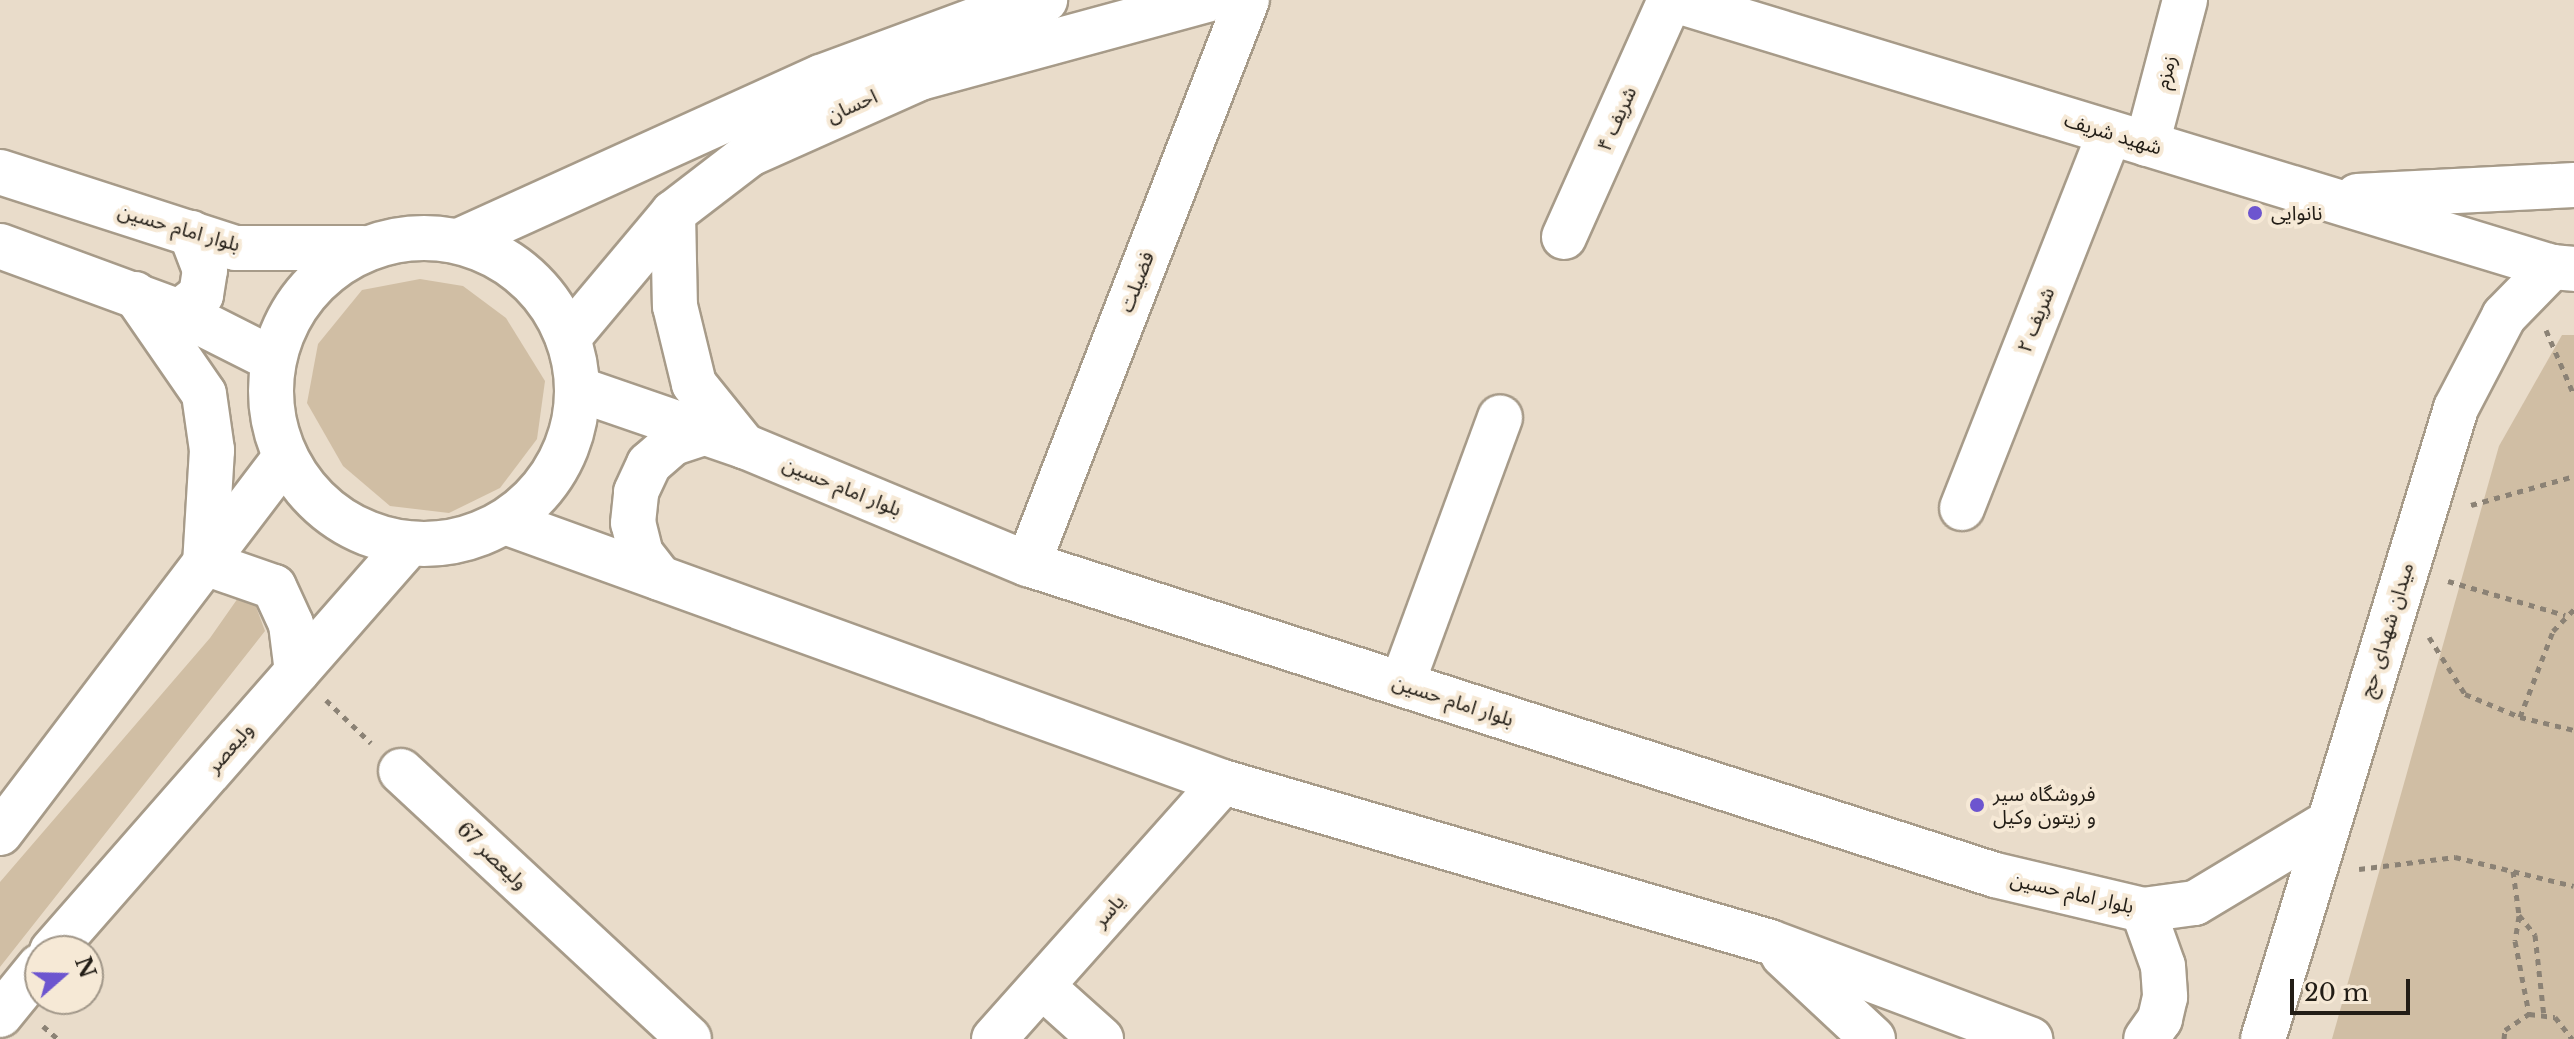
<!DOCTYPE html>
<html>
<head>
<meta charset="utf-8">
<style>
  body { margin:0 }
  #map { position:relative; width:2574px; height:1039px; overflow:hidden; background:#e9dcca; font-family:"Libre Baskerville","Noto Sans Arabic",serif }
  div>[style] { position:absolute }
  .green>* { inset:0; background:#d0bea4 }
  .path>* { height:5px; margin-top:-2.5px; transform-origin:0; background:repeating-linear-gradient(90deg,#8b8275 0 6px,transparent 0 12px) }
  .roads { filter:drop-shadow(2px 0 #a79b89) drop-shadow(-2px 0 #a79b89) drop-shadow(0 2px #a79b89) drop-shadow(0 -2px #a79b89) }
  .minor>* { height:44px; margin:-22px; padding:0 22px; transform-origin:22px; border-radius:22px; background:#fff }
  .major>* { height:44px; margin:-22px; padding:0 22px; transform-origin:22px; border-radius:22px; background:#fff }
  .major>.ring { margin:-22px; padding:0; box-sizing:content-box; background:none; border:44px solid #fff; border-radius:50% }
  .dots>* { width:22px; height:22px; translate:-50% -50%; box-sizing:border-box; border:4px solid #f6e9d6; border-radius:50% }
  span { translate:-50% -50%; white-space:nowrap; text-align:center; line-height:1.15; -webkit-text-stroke:8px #f6e9d6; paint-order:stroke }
  .street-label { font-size:20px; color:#221d16 }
  .poi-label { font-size:20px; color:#221d16 }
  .left { translate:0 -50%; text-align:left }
  .north { position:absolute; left:24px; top:935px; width:80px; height:80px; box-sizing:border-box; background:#f6e9d6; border:2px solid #a19789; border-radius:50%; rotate:70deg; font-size:22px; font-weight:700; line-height:32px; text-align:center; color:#221d16 }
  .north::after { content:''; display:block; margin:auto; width:28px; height:36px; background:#6d55cf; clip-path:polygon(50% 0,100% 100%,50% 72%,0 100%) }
  .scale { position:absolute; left:2290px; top:979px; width:120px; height:36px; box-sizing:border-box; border:4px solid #221d16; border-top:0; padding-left:10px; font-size:24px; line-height:28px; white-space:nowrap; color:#221d16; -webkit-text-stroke:6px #f6e9d6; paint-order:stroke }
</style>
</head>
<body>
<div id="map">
  <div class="green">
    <div style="clip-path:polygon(420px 279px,463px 286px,506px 318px,545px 381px,537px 439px,500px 488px,449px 513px,390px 506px,343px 466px,307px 403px,318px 344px,362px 290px)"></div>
    <div style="clip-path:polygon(2562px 335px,2574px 335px,2574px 1039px,2332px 1039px,2499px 446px)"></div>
    <div style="clip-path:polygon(238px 598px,255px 604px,265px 631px,0 967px,0 882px,210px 638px)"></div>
  </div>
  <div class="path">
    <div style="left:2546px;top:330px;width:71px;rotate:66.7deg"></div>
    <div style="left:2471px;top:505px;width:107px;rotate:-15.7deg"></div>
    <div style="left:2448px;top:581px;width:122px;rotate:16.2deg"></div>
    <div style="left:2429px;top:637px;width:67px;rotate:57.7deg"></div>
    <div style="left:2465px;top:694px;width:60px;rotate:22.7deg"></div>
    <div style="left:2520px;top:717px;width:56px;rotate:13.5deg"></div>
    <div style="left:326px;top:700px;width:62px;rotate:43.7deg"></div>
    <div style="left:2520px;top:717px;width:92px;rotate:-69deg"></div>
    <div style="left:2553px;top:631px;width:30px;rotate:-46deg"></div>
    <div style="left:2359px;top:869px;width:97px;rotate:-7.1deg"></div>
    <div style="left:2455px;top:857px;width:122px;rotate:13.7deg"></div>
    <div style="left:2513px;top:871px;width:44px;rotate:82.2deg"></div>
    <div style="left:2519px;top:915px;width:26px;rotate:51deg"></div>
    <div style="left:2535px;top:935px;width:81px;rotate:83.7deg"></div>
    <div style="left:2519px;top:916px;width:25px;rotate:99deg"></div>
    <div style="left:2515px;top:941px;width:74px;rotate:79.1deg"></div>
    <div style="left:43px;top:1026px;width:20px;rotate:41deg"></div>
    <div style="left:2504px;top:1039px;width:9px;rotate:-84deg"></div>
    <div style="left:2505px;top:1030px;width:29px;rotate:-34deg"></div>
    <div style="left:2529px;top:1014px;width:26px;rotate:7deg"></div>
    <div style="left:2555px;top:1017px;width:28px;rotate:52deg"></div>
  </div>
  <div class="roads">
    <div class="minor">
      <div style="left:1674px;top:0;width:918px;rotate:16.91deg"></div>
      <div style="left:2147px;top:144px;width:149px;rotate:-75.2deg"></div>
      <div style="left:2357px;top:196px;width:217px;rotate:-2.9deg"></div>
      <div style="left:673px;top:213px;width:93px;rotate:88.8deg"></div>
      <div style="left:675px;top:306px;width:80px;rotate:76.3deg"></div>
      <div style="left:694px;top:384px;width:80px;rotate:51.1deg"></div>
      <div style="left:1564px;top:237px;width:260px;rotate:-65.9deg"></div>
      <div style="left:461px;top:240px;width:395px;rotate:-24.4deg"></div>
      <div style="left:821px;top:77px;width:181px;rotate:-20.3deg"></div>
      <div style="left:991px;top:14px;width:56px;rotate:-14.5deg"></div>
      <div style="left:568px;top:338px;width:163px;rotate:-50deg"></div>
      <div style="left:673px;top:213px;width:97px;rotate:-37.5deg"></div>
      <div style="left:750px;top:154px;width:186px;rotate:-24.1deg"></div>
      <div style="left:920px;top:78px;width:298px;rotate:-15.2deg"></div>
      <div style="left:1962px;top:508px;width:403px;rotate:-68.5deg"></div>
      <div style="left:1028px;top:564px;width:605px;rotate:-68.78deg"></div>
      <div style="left:1402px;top:684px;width:284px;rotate:-69.8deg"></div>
      <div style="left:401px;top:771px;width:393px;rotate:42.9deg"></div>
      <div style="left:1043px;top:987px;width:78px;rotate:41.9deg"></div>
      <div style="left:994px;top:1039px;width:344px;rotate:-48.3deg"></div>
    </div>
    <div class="major">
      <div style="left:0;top:172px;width:247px;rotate:17.9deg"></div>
      <div style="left:235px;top:248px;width:128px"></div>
      <div class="ring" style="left:271px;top:238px;width:262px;height:262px"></div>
      <div style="left:0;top:246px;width:191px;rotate:20.2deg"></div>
      <div style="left:179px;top:312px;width:104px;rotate:26.8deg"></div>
      <div style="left:135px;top:294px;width:121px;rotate:55.4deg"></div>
      <div style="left:204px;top:394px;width:57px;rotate:81.9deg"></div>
      <div style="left:212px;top:450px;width:113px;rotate:93.5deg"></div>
      <div style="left:205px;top:563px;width:73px;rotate:19.2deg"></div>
      <div style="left:274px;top:587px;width:41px;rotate:65.3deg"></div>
      <div style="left:291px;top:624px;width:48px;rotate:82.9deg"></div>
      <div style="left:179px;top:312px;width:28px;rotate:-38deg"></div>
      <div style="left:201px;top:295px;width:25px;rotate:-81deg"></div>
      <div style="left:205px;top:270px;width:40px;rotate:-111deg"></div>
      <div style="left:578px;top:389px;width:176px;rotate:19deg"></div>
      <div style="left:744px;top:446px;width:308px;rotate:22.6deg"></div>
      <div style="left:1028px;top:564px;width:1016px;rotate:17.83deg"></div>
      <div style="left:1995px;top:875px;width:152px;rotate:13.3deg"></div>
      <div style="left:2143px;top:910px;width:52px;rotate:-7.7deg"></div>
      <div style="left:2195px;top:903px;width:155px;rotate:-31deg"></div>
      <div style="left:505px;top:522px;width:764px;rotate:19.91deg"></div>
      <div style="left:1223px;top:782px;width:570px;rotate:16.3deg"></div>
      <div style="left:1770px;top:942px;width:278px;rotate:20.5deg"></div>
      <div style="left:660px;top:578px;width:31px;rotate:-128deg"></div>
      <div style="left:641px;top:554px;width:32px;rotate:-104deg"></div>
      <div style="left:633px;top:523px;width:31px;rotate:-84deg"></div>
      <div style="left:636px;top:492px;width:31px;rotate:-65deg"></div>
      <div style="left:649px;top:464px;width:32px;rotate:-41deg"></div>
      <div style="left:673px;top:443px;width:32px;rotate:-18deg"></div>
      <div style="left:0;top:833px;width:471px;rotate:-52.8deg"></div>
      <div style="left:2143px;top:910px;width:59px;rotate:70.3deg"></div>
      <div style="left:2163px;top:966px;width:31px;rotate:86deg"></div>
      <div style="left:2165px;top:997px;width:23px;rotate:103deg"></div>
      <div style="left:2160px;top:1019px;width:24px;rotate:125deg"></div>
      <div style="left:52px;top:951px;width:540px;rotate:-48.75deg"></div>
      <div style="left:1783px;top:955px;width:123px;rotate:43deg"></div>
      <div style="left:0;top:1015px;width:63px;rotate:-50.8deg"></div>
      <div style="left:2263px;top:1039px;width:660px;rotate:-72.99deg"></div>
      <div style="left:2456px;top:408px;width:104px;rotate:-62.4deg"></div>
      <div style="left:2504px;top:316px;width:69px;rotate:-45.6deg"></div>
      <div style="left:2552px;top:267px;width:22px;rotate:5deg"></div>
    </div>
  </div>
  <div class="dots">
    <div style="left:2255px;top:213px;background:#6d55cf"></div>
    <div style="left:1977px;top:805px;background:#6d55cf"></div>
  </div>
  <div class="street-label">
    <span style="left:2166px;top:72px;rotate:-75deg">زمزم</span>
    <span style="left:852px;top:106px;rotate:-24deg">احسان</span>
    <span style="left:1617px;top:119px;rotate:-66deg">شریف ۴</span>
    <span style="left:2113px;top:134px;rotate:17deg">شهید شریف</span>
    <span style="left:179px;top:228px;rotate:16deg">بلوار امام حسین</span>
    <span style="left:1137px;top:282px;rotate:-69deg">فضیلت</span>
    <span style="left:2036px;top:320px;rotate:-68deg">شریف ۲</span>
    <span style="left:842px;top:487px;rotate:22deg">بلوار امام حسین</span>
    <span style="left:2387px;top:630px;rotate:-73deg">میدان شهدای حج</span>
    <span style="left:1453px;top:701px;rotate:18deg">بلوار امام حسین</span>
    <span style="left:230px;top:748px;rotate:-49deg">ولیعصر</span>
    <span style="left:492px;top:856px;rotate:43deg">ولیعصر 67</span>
    <span style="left:2072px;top:893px;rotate:13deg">بلوار امام حسین</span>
    <span style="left:1109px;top:911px;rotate:-49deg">یاسر</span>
  </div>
  <div class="poi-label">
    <span class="left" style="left:2271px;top:213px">نانوایی</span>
    <span class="left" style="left:1993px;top:806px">فروشگاه سیر<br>و زیتون وکیل</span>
  </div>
  <div class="north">N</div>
  <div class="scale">20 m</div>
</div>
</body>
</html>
